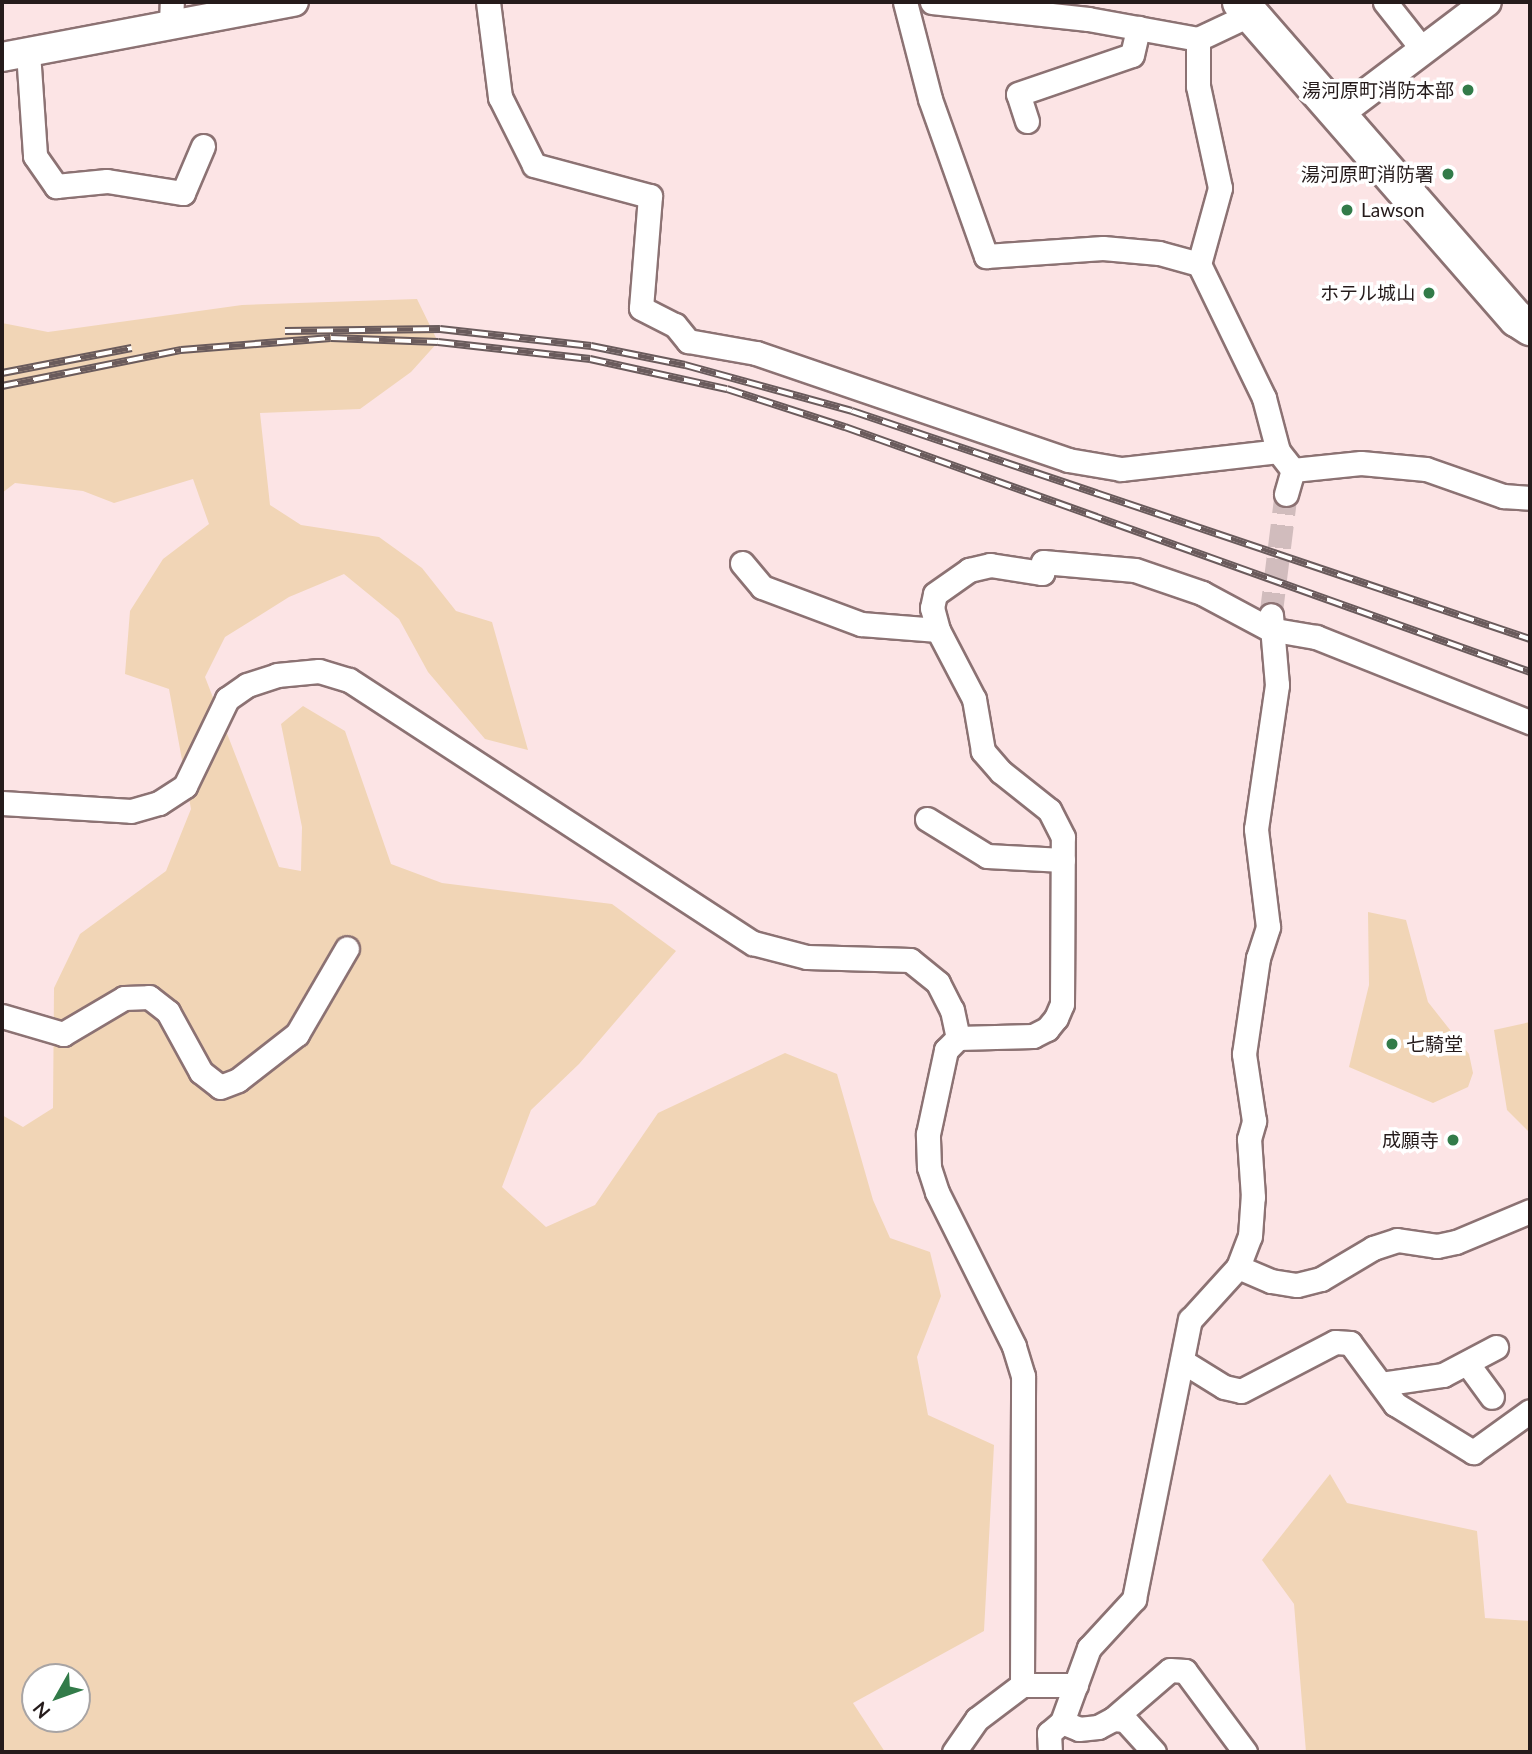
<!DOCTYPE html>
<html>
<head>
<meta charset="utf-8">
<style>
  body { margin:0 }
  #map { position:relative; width:1532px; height:1754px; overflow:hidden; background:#fce4e5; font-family:Lato,"Noto Sans JP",sans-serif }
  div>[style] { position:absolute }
  .green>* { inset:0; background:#f1d5b6 }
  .minor-tunnel>* { height:23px; margin-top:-11.5px; transform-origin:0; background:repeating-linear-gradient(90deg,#d1bcbd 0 23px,transparent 0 34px) }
  .roads { filter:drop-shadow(2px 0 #8c7273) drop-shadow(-2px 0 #8c7273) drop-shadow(0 2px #8c7273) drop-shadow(0 -2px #8c7273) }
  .minor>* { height:23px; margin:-11.5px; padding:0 11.5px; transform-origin:11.5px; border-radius:11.5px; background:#fff }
  .tertiary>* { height:28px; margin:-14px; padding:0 14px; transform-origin:14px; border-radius:14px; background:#fff }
  .primary>* { height:35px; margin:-17.5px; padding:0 17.5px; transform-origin:17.5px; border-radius:17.5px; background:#fff }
  .rail>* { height:8px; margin-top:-4px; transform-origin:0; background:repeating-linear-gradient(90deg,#fff 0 16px,#6a5b5c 0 32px); box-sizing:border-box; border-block:2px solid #6a5b5c }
  .dots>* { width:19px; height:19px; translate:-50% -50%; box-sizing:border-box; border:4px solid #fff; border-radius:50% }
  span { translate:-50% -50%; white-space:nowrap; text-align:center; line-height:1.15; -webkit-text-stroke:7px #fff; paint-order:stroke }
  .poi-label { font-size:19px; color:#251b1b }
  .right { translate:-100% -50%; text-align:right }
  .left { translate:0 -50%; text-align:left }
  .frame { position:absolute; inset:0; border:4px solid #251b1b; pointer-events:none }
  .north { position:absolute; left:21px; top:1663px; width:70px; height:70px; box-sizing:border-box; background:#fff; border:2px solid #a8a4a4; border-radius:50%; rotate:230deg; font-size:19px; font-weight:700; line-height:28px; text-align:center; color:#251b1b }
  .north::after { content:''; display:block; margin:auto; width:24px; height:32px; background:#327b49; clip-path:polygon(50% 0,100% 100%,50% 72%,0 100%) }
</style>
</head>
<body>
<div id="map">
  <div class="green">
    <div style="clip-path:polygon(evenodd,417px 299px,438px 342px,411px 372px,360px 409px,260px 413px,270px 505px,301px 525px,379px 537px,422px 568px,456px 611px,492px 622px,528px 750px,485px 739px,428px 672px,399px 619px,344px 574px,289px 597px,225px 637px,205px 677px,279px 867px,301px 871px,302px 827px,281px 724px,303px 706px,345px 731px,391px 864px,442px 883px,612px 904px,676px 951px,579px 1064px,531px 1110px,502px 1187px,546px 1227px,595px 1205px,658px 1113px,785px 1053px,837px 1074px,873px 1200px,890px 1238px,930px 1252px,941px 1296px,917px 1357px,928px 1415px,994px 1445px,984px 1631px,853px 1703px,885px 1752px,2px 1752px,2px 1115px,23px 1127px,53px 1108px,54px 988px,80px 934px,166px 871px,191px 809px,169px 689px,125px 674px,130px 611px,163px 559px,209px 524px,193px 479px,114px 503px,83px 491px,15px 483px,2px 493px,2px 323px,48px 332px,242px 305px,417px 299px,35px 1677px,77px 1677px,77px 1719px,35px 1719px,35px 1677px)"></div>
    <div style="clip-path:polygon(1368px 912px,1406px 920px,1428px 1002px,1469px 1054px,1473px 1073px,1468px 1087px,1433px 1103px,1349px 1067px,1369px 985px)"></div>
    <div style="clip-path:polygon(1530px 1022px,1530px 1133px,1507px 1110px,1494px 1030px)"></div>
    <div style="clip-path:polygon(1330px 1474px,1347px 1503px,1477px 1531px,1485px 1618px,1530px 1621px,1530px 1752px,1306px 1752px,1294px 1604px,1262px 1560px)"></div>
  </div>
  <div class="minor-tunnel">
    <div style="left:1271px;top:615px;width:122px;rotate:-82.9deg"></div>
  </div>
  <div class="roads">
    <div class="minor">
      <div style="left:488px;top:2px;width:96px;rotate:82.8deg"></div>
      <div style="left:500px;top:97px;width:76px;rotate:63.4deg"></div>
      <div style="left:534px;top:165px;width:120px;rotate:15deg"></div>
      <div style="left:650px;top:196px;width:112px;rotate:94.6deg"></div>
      <div style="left:641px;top:308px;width:38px;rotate:27deg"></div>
      <div style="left:675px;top:325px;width:21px;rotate:51deg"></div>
      <div style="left:688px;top:341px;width:69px;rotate:10deg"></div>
      <div style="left:756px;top:353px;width:330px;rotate:18.9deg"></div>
      <div style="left:1068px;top:460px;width:54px;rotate:9.6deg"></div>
      <div style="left:1121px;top:469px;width:158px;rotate:-6.5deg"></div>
      <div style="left:905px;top:2px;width:100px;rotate:75.5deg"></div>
      <div style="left:930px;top:99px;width:167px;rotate:70.4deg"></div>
      <div style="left:986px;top:256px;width:117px;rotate:-3.9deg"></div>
      <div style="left:1103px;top:248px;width:56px;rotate:5.1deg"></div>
      <div style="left:1159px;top:253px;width:41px;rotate:15.4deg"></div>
      <div style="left:1199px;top:264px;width:149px;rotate:64.1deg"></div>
      <div style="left:1264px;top:398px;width:55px;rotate:75.2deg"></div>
      <div style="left:1278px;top:451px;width:24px;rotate:52deg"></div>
      <div style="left:932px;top:2px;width:157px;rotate:6.2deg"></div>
      <div style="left:1088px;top:19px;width:112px;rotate:10.3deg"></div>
      <div style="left:1198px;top:39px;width:59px;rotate:-25.3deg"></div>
      <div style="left:1385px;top:2px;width:61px;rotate:51.6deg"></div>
      <div style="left:171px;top:25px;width:23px;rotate:-88deg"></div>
      <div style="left:1198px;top:39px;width:47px;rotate:90deg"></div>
      <div style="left:1198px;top:86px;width:104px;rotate:77.8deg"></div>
      <div style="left:1220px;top:188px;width:79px;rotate:105.4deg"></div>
      <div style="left:28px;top:52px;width:104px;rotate:86.1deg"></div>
      <div style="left:35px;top:156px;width:37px;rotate:55deg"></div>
      <div style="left:56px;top:186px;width:51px;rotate:-5.6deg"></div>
      <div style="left:107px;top:181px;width:77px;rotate:9deg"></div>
      <div style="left:183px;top:193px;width:51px;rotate:-66.9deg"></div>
      <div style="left:1027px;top:121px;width:28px;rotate:-108deg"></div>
      <div style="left:1018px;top:94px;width:120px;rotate:-18.9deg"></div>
      <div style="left:1132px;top:55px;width:28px;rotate:-77deg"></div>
      <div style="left:1293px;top:470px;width:68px;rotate:-5.9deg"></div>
      <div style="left:1361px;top:463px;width:65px;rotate:5.3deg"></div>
      <div style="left:1426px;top:469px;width:82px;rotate:19.3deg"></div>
      <div style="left:1503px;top:496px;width:27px;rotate:4deg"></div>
      <div style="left:1286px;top:494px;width:25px;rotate:-74deg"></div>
      <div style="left:742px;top:563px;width:31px;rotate:50deg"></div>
      <div style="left:762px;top:587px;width:106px;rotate:20.5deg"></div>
      <div style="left:861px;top:624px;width:77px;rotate:4.5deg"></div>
      <div style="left:2px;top:803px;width:129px;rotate:3.5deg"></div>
      <div style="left:131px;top:811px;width:29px;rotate:-16deg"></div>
      <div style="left:159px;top:803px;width:31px;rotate:-33deg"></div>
      <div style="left:185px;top:786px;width:97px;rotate:-64.2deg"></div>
      <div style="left:227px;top:699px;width:24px;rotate:-35deg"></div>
      <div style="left:247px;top:685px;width:32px;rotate:-18deg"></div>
      <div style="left:277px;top:675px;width:42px;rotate:-5.4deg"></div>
      <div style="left:319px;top:671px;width:31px;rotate:17deg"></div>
      <div style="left:349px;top:680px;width:482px;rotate:33.1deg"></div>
      <div style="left:753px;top:943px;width:56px;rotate:14.5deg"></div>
      <div style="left:807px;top:957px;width:103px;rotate:1.7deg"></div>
      <div style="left:910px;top:960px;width:36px;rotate:39deg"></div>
      <div style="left:938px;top:983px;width:30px;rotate:63deg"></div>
      <div style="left:952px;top:1010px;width:29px;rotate:78deg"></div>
      <div style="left:927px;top:819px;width:70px;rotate:31.7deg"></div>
      <div style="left:987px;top:856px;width:76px;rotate:3deg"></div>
      <div style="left:2px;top:1016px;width:64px;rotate:16.4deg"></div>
      <div style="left:63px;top:1034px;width:71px;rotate:-30.5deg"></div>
      <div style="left:124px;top:998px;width:25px;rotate:-2deg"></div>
      <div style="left:149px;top:997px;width:24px;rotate:38deg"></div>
      <div style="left:168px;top:1012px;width:68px;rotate:61.2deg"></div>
      <div style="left:201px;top:1072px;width:24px;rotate:38deg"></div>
      <div style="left:220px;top:1087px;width:19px;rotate:-21deg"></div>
      <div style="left:238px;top:1080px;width:75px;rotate:-37.9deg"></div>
      <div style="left:297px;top:1034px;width:99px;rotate:-59.8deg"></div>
      <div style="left:1238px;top:1267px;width:36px;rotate:23deg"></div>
      <div style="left:1271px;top:1281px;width:26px;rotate:9deg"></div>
      <div style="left:1297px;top:1285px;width:25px;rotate:-14deg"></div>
      <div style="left:1321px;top:1279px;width:61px;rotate:-30.8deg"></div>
      <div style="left:1373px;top:1248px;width:25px;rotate:-18deg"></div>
      <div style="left:1397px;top:1240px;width:40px;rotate:8.5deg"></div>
      <div style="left:1437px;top:1246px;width:19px;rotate:-12deg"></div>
      <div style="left:1456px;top:1242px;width:80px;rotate:-22.7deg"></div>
      <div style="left:1182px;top:1361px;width:49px;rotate:31.8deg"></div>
      <div style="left:1224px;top:1387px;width:17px;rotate:13deg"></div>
      <div style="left:1241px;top:1391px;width:106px;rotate:-27.5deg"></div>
      <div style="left:1335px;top:1342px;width:15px;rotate:4deg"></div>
      <div style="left:1350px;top:1343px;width:76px;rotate:53.6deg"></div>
      <div style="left:1395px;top:1404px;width:92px;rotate:31.6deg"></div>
      <div style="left:1473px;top:1452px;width:70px;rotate:-35.7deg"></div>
      <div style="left:1467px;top:1363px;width:42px;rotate:53.7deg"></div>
      <div style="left:1381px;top:1384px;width:63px;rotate:-8.3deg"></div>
      <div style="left:1443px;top:1375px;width:60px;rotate:-27.8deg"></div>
      <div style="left:1022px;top:1685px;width:309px;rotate:-89.8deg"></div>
      <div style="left:1023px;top:1376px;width:31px;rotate:-107deg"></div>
      <div style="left:1014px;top:1346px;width:172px;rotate:-116.6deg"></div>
      <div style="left:937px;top:1192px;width:26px;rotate:-108deg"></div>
      <div style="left:929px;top:1167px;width:33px;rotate:-92deg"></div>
      <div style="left:928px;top:1134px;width:86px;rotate:-77.9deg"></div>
      <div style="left:946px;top:1050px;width:17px;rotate:-45deg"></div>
      <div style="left:958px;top:1038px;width:75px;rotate:-1.5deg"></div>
      <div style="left:1033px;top:1036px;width:16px;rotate:-27deg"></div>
      <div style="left:1047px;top:1029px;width:14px;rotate:-51deg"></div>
      <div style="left:1056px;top:1018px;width:15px;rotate:-67deg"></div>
      <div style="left:1062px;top:1004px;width:167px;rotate:-89.7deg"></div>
      <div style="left:1063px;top:837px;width:30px;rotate:-117deg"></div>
      <div style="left:1049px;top:810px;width:61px;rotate:-141.6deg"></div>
      <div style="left:1001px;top:772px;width:28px;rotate:-131deg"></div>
      <div style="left:983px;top:751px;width:53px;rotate:-99.8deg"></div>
      <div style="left:974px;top:699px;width:78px;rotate:-117.6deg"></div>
      <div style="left:938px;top:630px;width:23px;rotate:-105deg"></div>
      <div style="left:932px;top:608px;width:14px;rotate:-78deg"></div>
      <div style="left:935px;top:594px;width:42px;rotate:-35.2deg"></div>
      <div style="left:969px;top:570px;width:22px;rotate:-13deg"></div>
      <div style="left:990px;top:565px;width:53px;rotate:8.7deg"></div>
      <div style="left:1042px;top:573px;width:11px;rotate:-85deg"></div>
      <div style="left:1043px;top:562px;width:92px;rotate:5deg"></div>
      <div style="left:1135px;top:570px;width:71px;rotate:18.9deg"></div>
      <div style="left:1202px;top:593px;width:76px;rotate:28.2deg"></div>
      <div style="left:1269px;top:629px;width:48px;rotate:9.7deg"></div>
      <div style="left:1316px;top:637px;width:230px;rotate:21.7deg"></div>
      <div style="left:1113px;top:1719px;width:75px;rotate:-40.7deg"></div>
      <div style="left:1170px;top:1670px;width:15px;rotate:4deg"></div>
      <div style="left:1185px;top:1671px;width:101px;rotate:53.5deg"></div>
      <div style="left:1062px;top:1722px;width:18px;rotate:22deg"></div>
      <div style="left:1079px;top:1729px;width:19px;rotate:-6deg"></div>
      <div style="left:1098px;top:1727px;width:17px;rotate:-28deg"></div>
      <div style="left:1113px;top:1719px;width:12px;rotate:5deg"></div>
      <div style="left:1125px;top:1720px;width:43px;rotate:47.8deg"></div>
      <div style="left:954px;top:1752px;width:40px;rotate:-55.1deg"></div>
      <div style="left:977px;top:1719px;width:56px;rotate:-37.1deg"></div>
      <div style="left:1022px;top:1685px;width:54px"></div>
      <div style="left:1050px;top:1752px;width:19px;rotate:-93deg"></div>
      <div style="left:1049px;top:1733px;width:17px;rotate:-40deg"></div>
      <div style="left:1062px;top:1722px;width:79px;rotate:-70deg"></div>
      <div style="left:1089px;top:1648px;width:67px;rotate:-47.4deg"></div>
      <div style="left:1134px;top:1599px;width:285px;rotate:-78.7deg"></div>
      <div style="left:1190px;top:1320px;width:72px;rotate:-47.8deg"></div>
      <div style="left:1238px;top:1267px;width:33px;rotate:-69deg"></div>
      <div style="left:1250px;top:1236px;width:39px;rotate:-86deg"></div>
      <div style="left:1253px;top:1197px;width:58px;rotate:-93.9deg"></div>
      <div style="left:1249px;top:1139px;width:19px;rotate:-74deg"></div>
      <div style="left:1254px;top:1121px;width:68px;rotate:-98.5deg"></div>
      <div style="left:1244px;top:1054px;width:97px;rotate:-81.7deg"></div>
      <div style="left:1258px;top:958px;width:33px;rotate:-72deg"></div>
      <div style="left:1268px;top:927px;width:99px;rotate:-97deg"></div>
      <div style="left:1256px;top:829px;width:146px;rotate:-81.7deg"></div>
      <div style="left:1277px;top:685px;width:70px;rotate:-94.9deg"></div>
    </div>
    <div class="tertiary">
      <div style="left:2px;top:57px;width:297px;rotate:-10.7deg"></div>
      <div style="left:1336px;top:116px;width:189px;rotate:-37.1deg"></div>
    </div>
    <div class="primary">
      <div style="left:1240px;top:2px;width:420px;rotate:48.9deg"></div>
      <div style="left:1516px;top:318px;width:17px;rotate:33deg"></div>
    </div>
  </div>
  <div class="rail">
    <div style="left:285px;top:331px;width:155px;rotate:-0.7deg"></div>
    <div style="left:440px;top:329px;width:152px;rotate:6.4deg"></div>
    <div style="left:591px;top:346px;width:96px;rotate:11.4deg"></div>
    <div style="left:685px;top:365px;width:173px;rotate:15.4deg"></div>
    <div style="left:852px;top:411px;width:715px;rotate:18.59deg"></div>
    <div style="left:2px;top:373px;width:132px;rotate:-10.9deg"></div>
    <div style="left:2px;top:386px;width:183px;rotate:-11.4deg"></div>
    <div style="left:181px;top:350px;width:150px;rotate:-4.6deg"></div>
    <div style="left:331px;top:338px;width:107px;rotate:2.1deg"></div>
    <div style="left:438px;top:342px;width:153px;rotate:6.4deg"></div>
    <div style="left:590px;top:359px;width:140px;rotate:12.4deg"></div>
    <div style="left:727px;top:389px;width:124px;rotate:17.9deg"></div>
    <div style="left:845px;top:427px;width:727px;rotate:19.68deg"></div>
  </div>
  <div class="dots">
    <div style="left:1468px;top:90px;background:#327b49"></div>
    <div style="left:1448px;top:174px;background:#327b49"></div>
    <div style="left:1347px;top:210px;background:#327b49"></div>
    <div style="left:1429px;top:293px;background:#327b49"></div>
    <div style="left:1392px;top:1044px;background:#327b49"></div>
    <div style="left:1453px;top:1140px;background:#327b49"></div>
  </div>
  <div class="poi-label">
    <span class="right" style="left:1454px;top:90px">湯河原町消防本部</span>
    <span class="right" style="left:1434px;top:174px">湯河原町消防署</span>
    <span class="left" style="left:1361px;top:210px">Lawson</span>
    <span class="right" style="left:1415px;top:293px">ホテル城山</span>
    <span class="left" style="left:1406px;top:1044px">七騎堂</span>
    <span class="right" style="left:1439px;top:1140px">成願寺</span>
  </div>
  <div class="frame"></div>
  <div class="north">N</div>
</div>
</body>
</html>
